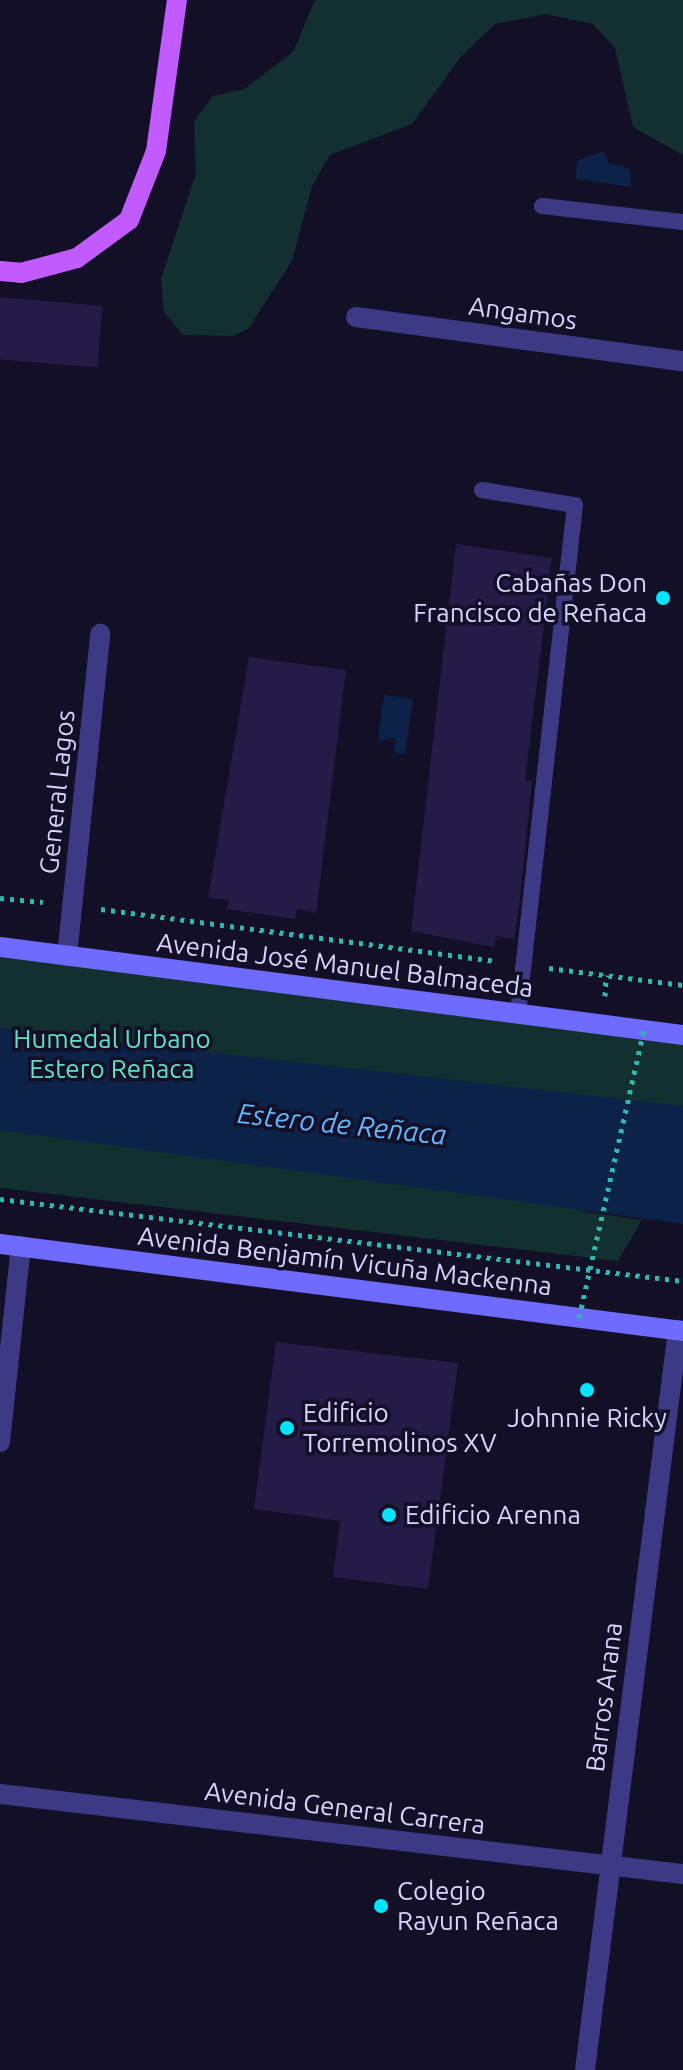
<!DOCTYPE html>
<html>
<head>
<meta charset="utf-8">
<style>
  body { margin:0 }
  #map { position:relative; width:683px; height:2070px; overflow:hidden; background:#130f26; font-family:Ubuntu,sans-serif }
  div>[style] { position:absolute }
  .green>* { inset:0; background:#12302f }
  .water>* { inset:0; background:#0c2248 }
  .building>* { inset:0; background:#241b47; transform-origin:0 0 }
  .path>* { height:5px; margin-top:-2.5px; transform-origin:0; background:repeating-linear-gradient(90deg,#2fb8b0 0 4px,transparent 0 10px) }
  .lane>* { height:16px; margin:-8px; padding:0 8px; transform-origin:8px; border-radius:8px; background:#3d3a85 }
  .street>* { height:20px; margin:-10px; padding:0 10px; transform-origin:10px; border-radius:10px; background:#3d3a85 }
  .secondary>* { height:20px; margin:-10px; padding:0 10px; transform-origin:10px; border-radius:10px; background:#6f6bff }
  .primary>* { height:20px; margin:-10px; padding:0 10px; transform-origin:10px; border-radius:10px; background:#c25bff }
  .path-bridge>* { height:5px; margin-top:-2.5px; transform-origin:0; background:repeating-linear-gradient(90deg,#2fb8b0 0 4px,transparent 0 10px) }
  .dots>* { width:22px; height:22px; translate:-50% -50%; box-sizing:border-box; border:4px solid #130f26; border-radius:50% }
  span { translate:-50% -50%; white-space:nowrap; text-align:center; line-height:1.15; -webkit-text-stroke:7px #130f26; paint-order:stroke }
  .street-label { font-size:26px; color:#d9d4ff }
  .poi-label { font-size:26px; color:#d9d4ff }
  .right { translate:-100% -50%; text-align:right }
  .left { translate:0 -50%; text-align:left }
  .park-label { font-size:26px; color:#5fe0c0 }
  .water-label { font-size:28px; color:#62b6ff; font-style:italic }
</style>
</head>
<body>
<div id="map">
  <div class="green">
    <div style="clip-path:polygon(315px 0,683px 0,683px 155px,633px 127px,615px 48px,593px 24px,545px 14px,495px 24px,460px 58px,412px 124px,330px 155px,312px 186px,292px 261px,248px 329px,233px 336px,183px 335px,164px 312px,161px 279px,196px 173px,194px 121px,213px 96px,244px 89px,293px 52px)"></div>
    <div style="clip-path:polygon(0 951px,683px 1035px,683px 1211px,580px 1211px,642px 1220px,618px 1261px,0 1188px)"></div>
  </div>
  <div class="water">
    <div style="clip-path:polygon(603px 151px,609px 163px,630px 169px,631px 187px,576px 179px,577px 161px)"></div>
    <div style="clip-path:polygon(384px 695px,413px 699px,405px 754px,394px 753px,396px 737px,378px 742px)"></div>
    <div style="clip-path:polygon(0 1028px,683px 1106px,683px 1224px,0 1130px)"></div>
  </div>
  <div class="building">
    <div style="left:0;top:297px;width:103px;height:62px;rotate:5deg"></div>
    <div style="clip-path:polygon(456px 544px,552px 558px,525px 781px,532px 781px,519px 907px,514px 939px,496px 936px,494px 947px,411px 931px)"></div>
    <div style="clip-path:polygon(249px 657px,346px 670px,316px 913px,297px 909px,295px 919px,227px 909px,229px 900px,208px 898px)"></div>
    <div style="clip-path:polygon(276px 1342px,458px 1363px,428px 1589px,333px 1577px,340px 1521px,254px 1509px)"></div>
  </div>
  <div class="path">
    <div style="left:0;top:898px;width:43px;rotate:5.3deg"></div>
    <div style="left:101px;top:909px;width:398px;rotate:7.5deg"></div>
    <div style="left:549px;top:968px;width:135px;rotate:7.2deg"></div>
    <div style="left:605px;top:996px;width:21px;rotate:-87deg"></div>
    <div style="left:0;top:1199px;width:688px;rotate:6.85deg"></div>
  </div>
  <div class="lane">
    <div style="left:542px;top:206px;width:142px;rotate:6.5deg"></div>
    <div style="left:482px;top:490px;width:94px;rotate:9.2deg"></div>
    <div style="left:575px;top:505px;width:512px;rotate:96.39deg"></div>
  </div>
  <div class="street">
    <div style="left:356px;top:317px;width:330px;rotate:7.7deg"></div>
    <div style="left:67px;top:956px;width:324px;rotate:-84.1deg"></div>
    <div style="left:0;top:1442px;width:197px;rotate:-83.9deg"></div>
    <div style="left:0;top:1794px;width:688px;rotate:6.68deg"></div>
    <div style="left:585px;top:2070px;width:746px;rotate:-82.84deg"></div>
  </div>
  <div class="secondary">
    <div style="left:0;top:947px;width:689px;rotate:7.34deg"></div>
    <div style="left:0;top:1244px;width:689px;rotate:7.26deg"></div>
  </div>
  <div class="primary">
    <div style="left:0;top:271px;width:21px;rotate:5deg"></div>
    <div style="left:21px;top:273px;width:58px;rotate:-15deg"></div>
    <div style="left:77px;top:258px;width:64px;rotate:-36.2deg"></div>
    <div style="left:129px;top:220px;width:74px;rotate:-68.6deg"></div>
    <div style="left:156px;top:151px;width:152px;rotate:-82.1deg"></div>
  </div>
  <div class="path-bridge">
    <div style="left:579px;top:1318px;width:295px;rotate:-77.3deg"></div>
  </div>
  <div class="dots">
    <div style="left:663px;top:598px;background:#00e5ff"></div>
    <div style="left:587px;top:1390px;background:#00e5ff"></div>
    <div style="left:287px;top:1428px;background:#00e5ff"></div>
    <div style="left:389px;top:1515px;background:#00e5ff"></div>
    <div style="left:381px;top:1906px;background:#00e5ff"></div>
  </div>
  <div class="street-label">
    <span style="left:523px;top:313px;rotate:8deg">Angamos</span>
    <span style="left:57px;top:792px;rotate:-84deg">General Lagos</span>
    <span style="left:345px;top:965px;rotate:7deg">Avenida José Manuel Balmaceda</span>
    <span style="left:345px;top:1261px;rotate:7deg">Avenida Benjamín Vicuña Mackenna</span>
    <span style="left:604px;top:1697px;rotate:-83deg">Barros Arana</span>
    <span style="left:345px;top:1808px;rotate:7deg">Avenida General Carrera</span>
  </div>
  <div class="poi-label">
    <span class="right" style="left:647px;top:598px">Cabañas Don<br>Francisco de Reñaca</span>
    <span class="left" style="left:303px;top:1428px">Edificio<br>Torremolinos XV</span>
    <span style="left:587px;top:1418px">Johnnie Ricky</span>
    <span class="left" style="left:405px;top:1515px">Edificio Arenna</span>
    <span class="left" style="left:397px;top:1906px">Colegio<br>Rayun Reñaca</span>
  </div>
  <div class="park-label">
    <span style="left:112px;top:1054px">Humedal Urbano<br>Estero Reñaca</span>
  </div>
  <div class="water-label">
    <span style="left:342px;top:1124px;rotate:6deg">Estero de Reñaca</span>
  </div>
</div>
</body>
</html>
